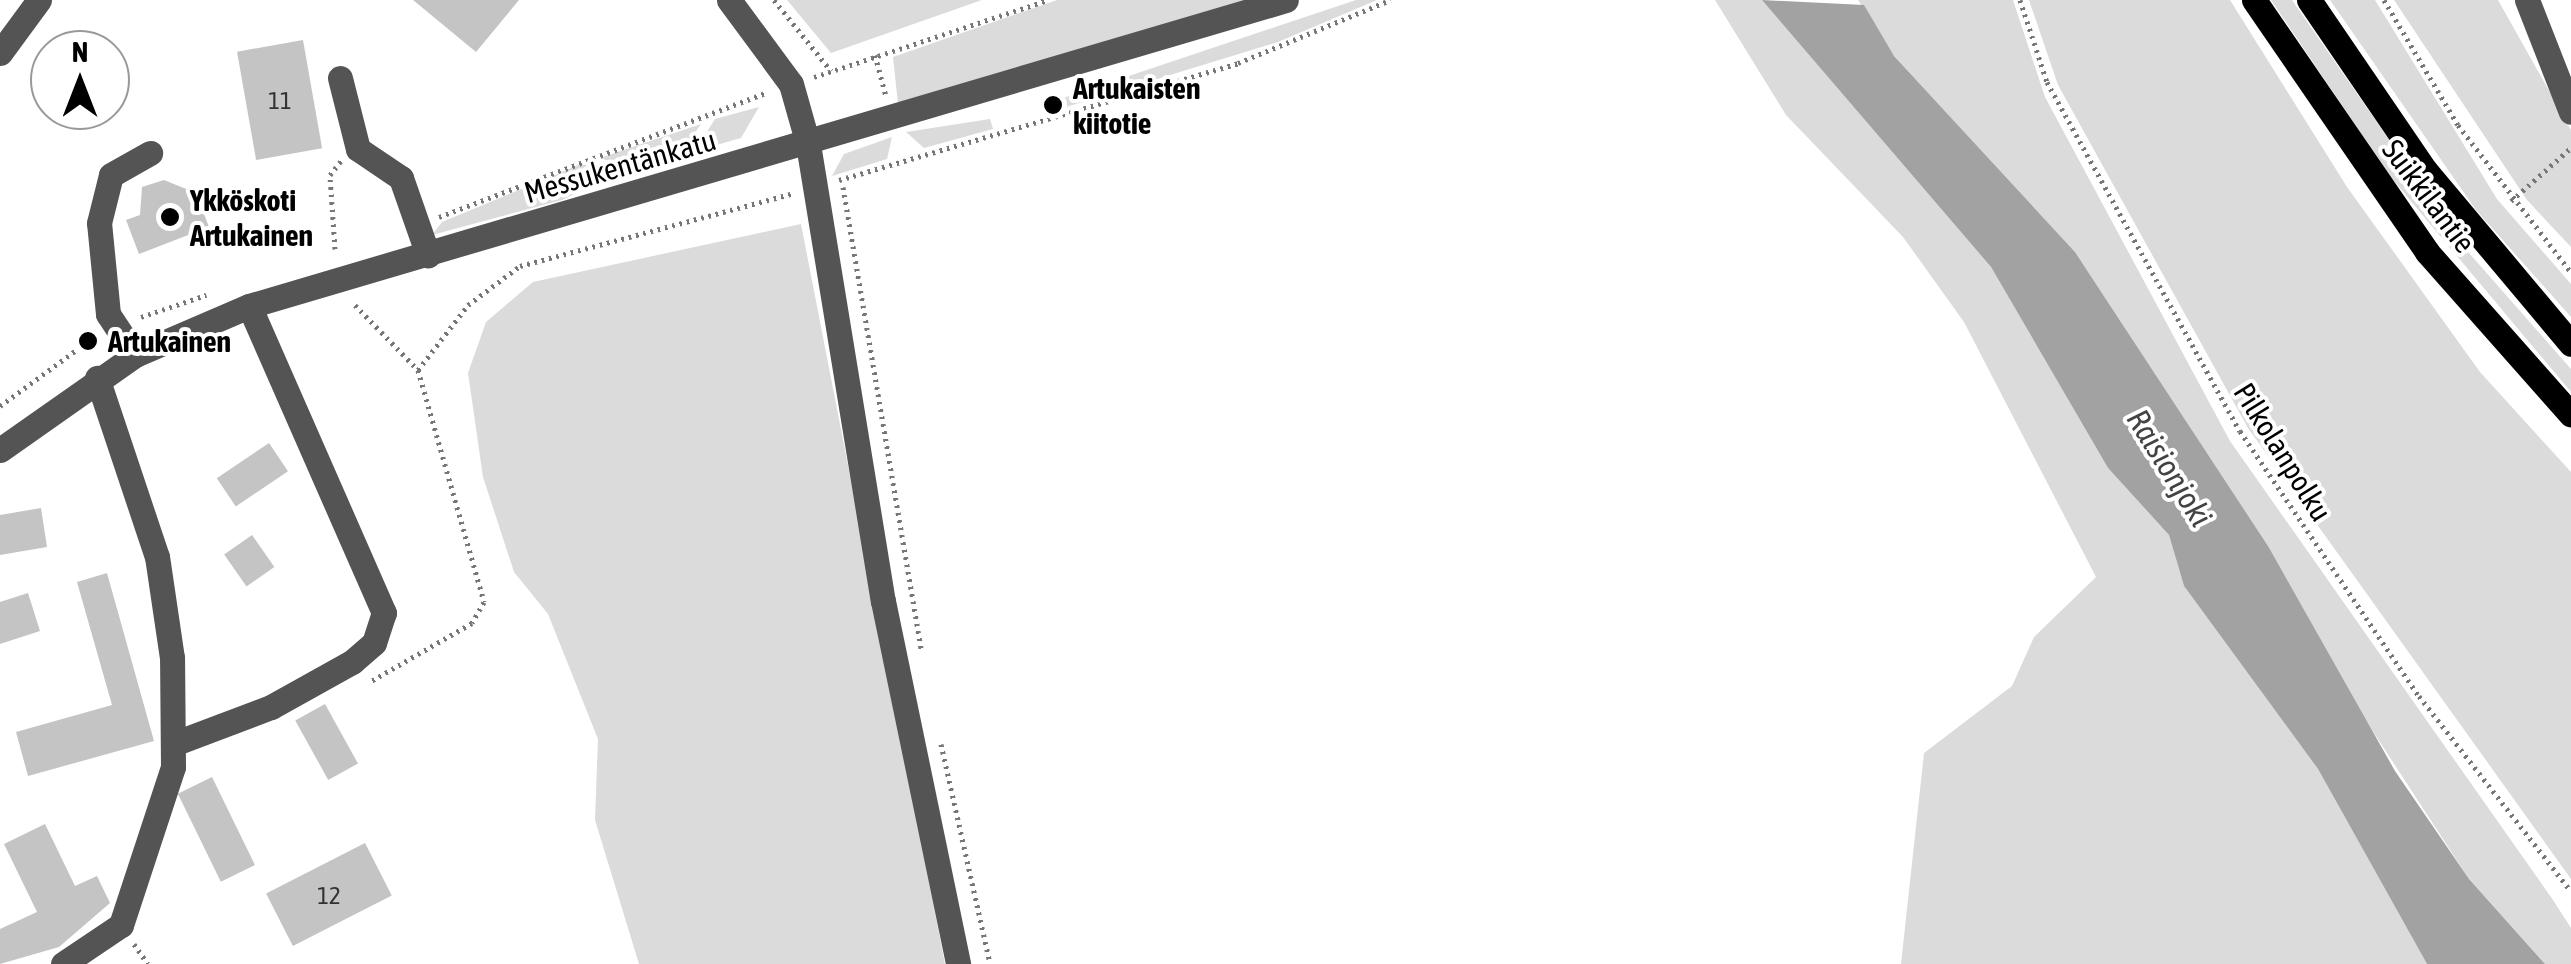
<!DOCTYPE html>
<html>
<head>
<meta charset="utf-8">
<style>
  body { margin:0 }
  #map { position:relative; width:2571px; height:964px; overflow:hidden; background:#fff; font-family:"Asap Condensed",sans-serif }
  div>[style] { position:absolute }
  .green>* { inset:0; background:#dbdbdb }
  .water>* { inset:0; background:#a2a2a2 }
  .building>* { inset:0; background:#c4c4c4; transform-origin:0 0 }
  .path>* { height:5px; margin-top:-2.5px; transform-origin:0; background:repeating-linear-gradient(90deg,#767676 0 2.5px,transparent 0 7.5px) }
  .minor>* { height:25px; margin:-12.5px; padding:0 12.5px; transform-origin:12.5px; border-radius:12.5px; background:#545454 }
  .major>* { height:25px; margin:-12.5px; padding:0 12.5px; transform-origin:12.5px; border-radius:12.5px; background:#000 }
  .dots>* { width:28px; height:28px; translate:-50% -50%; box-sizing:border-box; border:5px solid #fff; border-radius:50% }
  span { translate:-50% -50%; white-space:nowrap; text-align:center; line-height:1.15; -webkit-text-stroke:8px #fff; paint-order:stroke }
  .number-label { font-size:25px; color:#313131 }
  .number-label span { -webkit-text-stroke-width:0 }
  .poi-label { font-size:30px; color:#000; font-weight:700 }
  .left { translate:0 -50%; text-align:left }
  .street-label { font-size:30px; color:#000 }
  .water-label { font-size:32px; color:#434343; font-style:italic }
  .north { position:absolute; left:30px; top:30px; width:100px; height:100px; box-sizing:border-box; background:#fff; border:2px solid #999; border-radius:50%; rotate:0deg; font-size:28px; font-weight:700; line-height:40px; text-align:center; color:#000 }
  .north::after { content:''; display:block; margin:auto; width:35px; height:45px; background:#000; clip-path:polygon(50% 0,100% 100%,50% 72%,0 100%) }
</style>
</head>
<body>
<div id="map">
  <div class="green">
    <div style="clip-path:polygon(787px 0,982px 0,831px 53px)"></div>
    <div style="clip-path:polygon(1057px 0,1248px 0,898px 104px,893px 57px)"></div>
    <div style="clip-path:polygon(1356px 0,1377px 0,1278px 42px,1066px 107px,1063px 98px)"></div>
    <div style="clip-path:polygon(1715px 0,1762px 0,1991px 267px,2108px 468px,2169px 535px,2184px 586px,2318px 769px,2427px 964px,1901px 964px,1924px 753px,2012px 686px,2034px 637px,2096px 577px,1964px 322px,1903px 237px,1786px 115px)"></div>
    <div style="clip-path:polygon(1858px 0,2013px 0,2045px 97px,2230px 441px,2553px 900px,2571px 928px,2571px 964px,2545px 964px,2469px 879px,2318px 647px,2268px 546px,2075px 252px,1894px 56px)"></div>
    <div style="clip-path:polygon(2029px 0,2230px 0,2347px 187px,2480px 372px,2571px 472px,2571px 879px,2248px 428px,2058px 85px)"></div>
    <div style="clip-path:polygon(2271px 0,2292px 0,2462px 245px,2571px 369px,2571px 392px,2389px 175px)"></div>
    <div style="clip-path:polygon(2330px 0,2375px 0,2497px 199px,2571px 284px,2571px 317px,2476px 210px)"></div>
    <div style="clip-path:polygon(2394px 0,2498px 0,2571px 130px,2571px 247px,2527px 200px)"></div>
    <div style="clip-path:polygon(759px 107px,741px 138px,695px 151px,715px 119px)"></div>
    <div style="clip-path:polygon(990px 119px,993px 129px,924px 148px,906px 132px)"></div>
    <div style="clip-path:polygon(701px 124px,688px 143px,618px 164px,600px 158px)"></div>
    <div style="clip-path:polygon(892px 137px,887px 159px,832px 176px,844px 154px)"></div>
    <div style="clip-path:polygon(581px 164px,616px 174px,562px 200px,432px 235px,442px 222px)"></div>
    <div style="clip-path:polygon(801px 224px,945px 964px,639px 964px,595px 820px,598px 739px,548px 614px,514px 572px,483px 477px,468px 373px,486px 322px,533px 282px)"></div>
  </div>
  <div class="water">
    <div style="clip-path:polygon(1762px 0,1864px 5px,1894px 56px,2075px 252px,2268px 546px,2395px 771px,2469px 879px,2545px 964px,2427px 964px,2318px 769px,2184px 586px,2169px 535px,2108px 468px,1991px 267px)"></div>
  </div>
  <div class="building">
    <div style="clip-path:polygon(413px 0,519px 0,476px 52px)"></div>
    <div style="left:303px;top:40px;width:110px;height:67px;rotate:80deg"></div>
    <div style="clip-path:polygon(164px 180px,196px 193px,209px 227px,139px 254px,126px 220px,140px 215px,142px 187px)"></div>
    <div style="left:269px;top:443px;width:34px;height:63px;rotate:56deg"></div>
    <div style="clip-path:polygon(41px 508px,47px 547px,0 555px,0 515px)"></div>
    <div style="left:252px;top:535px;width:39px;height:34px;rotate:55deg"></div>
    <div style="clip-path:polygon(107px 573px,154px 741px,28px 776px,16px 732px,112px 705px,77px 582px)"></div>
    <div style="clip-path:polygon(28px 593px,40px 631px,0 644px,0 602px)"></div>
    <div style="left:325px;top:704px;width:68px;height:34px;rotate:61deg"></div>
    <div style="left:212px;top:777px;width:98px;height:38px;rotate:64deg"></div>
    <div style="clip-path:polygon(45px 824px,75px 886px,97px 876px,110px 903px,59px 947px,0 964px,0 929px,37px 912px,4px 844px)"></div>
    <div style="left:365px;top:843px;width:59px;height:111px;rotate:63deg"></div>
  </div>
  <div class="path">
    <div style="left:774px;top:0;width:91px;rotate:51.2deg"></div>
    <div style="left:2020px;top:0;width:86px;rotate:71.8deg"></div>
    <div style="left:2047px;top:82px;width:399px;rotate:61.1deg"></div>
    <div style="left:2240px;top:431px;width:320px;rotate:56deg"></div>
    <div style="left:2419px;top:696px;width:247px;rotate:52.1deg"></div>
    <div style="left:2384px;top:0;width:145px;rotate:59.4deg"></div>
    <div style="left:2458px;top:125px;width:185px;rotate:52.5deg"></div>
    <div style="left:875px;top:55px;width:42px;rotate:75deg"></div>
    <div style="left:814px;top:77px;width:246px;rotate:-18.2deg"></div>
    <div style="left:839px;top:180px;width:416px;rotate:-16.3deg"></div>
    <div style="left:1238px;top:63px;width:165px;rotate:-22.5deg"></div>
    <div style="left:843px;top:187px;width:470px;rotate:80.4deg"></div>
    <div style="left:2511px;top:201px;width:80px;rotate:-41.5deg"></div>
    <div style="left:439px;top:217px;width:350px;rotate:-20.8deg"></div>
    <div style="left:335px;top:249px;width:74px;rotate:-93.9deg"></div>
    <div style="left:330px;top:175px;width:18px;rotate:-52deg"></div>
    <div style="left:355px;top:305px;width:91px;rotate:45.9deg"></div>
    <div style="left:418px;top:370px;width:241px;rotate:74.1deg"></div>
    <div style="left:484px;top:602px;width:24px;rotate:120deg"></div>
    <div style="left:472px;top:623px;width:116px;rotate:150.1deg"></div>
    <div style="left:141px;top:317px;width:69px;rotate:-18.7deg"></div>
    <div style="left:418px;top:370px;width:82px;rotate:-52.4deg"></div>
    <div style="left:468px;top:305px;width:65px;rotate:-36.9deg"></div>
    <div style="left:520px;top:266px;width:284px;rotate:-14.9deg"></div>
    <div style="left:0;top:406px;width:117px;rotate:-36.3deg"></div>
    <div style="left:941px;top:744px;width:225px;rotate:77.4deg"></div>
    <div style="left:134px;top:944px;width:24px;rotate:55deg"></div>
  </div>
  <div class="minor">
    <div style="left:729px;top:0;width:104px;rotate:53.6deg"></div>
    <div style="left:791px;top:84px;width:62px;rotate:74.2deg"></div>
    <div style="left:808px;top:144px;width:463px;rotate:80.7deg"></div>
    <div style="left:883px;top:601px;width:371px;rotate:78.3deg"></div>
    <div style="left:2527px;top:0;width:120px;rotate:68.6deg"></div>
    <div style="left:0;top:53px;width:66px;rotate:-53.7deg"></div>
    <div style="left:340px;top:78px;width:73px;rotate:75.8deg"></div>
    <div style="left:358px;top:149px;width:52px;rotate:34deg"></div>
    <div style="left:401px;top:178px;width:82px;rotate:70.7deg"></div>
    <div style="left:135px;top:355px;width:49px;rotate:-123.4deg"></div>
    <div style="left:108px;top:314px;width:91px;rotate:-95.6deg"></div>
    <div style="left:99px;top:223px;width:49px;rotate:-76deg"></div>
    <div style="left:111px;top:175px;width:45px;rotate:-29.4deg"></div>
    <div style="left:0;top:450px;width:165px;rotate:-35.1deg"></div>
    <div style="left:135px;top:355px;width:124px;rotate:-23.3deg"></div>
    <div style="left:249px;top:306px;width:1081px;rotate:-16.44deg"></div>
    <div style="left:173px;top:744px;width:105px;rotate:-20.7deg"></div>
    <div style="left:271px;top:707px;width:93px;rotate:-29.1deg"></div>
    <div style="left:352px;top:662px;width:29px;rotate:-41deg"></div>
    <div style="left:374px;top:643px;width:32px;rotate:-72deg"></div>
    <div style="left:384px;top:613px;width:335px;rotate:-113.7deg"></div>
    <div style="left:63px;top:964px;width:70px;rotate:-33.9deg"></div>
    <div style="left:121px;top:925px;width:166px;rotate:-71.8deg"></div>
    <div style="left:173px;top:767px;width:109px;rotate:-90.5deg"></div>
    <div style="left:172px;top:658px;width:102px;rotate:-98.4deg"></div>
    <div style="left:157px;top:557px;width:189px;rotate:-108.5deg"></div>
  </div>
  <div class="major">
    <div style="left:2254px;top:0;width:306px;rotate:55.5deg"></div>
    <div style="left:2427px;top:252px;width:217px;rotate:48.5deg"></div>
    <div style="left:2309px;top:0;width:206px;rotate:55.7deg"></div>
    <div style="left:2425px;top:170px;width:227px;rotate:50deg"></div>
  </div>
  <div class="dots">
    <div style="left:1053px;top:105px;background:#000"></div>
    <div style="left:170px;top:217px;background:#000"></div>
    <div style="left:88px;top:341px;background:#000"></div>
  </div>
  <div class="number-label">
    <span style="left:280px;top:100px">11</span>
    <span style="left:329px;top:895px">12</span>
  </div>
  <div class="poi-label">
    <span class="left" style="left:1073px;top:105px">Artukaisten<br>kiitotie</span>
    <span class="left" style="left:190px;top:217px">Ykköskoti<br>Artukainen</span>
    <span class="left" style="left:108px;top:341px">Artukainen</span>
  </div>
  <div class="street-label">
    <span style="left:620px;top:166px;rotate:-16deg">Messukentänkatu</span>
    <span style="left:2429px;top:196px;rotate:53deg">Suikkilantie</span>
    <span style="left:2283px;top:452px;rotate:58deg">Pilkolanpolku</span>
  </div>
  <div class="water-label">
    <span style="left:2169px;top:468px;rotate:58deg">Raisionjoki</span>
  </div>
  <div class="north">N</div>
</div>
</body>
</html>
